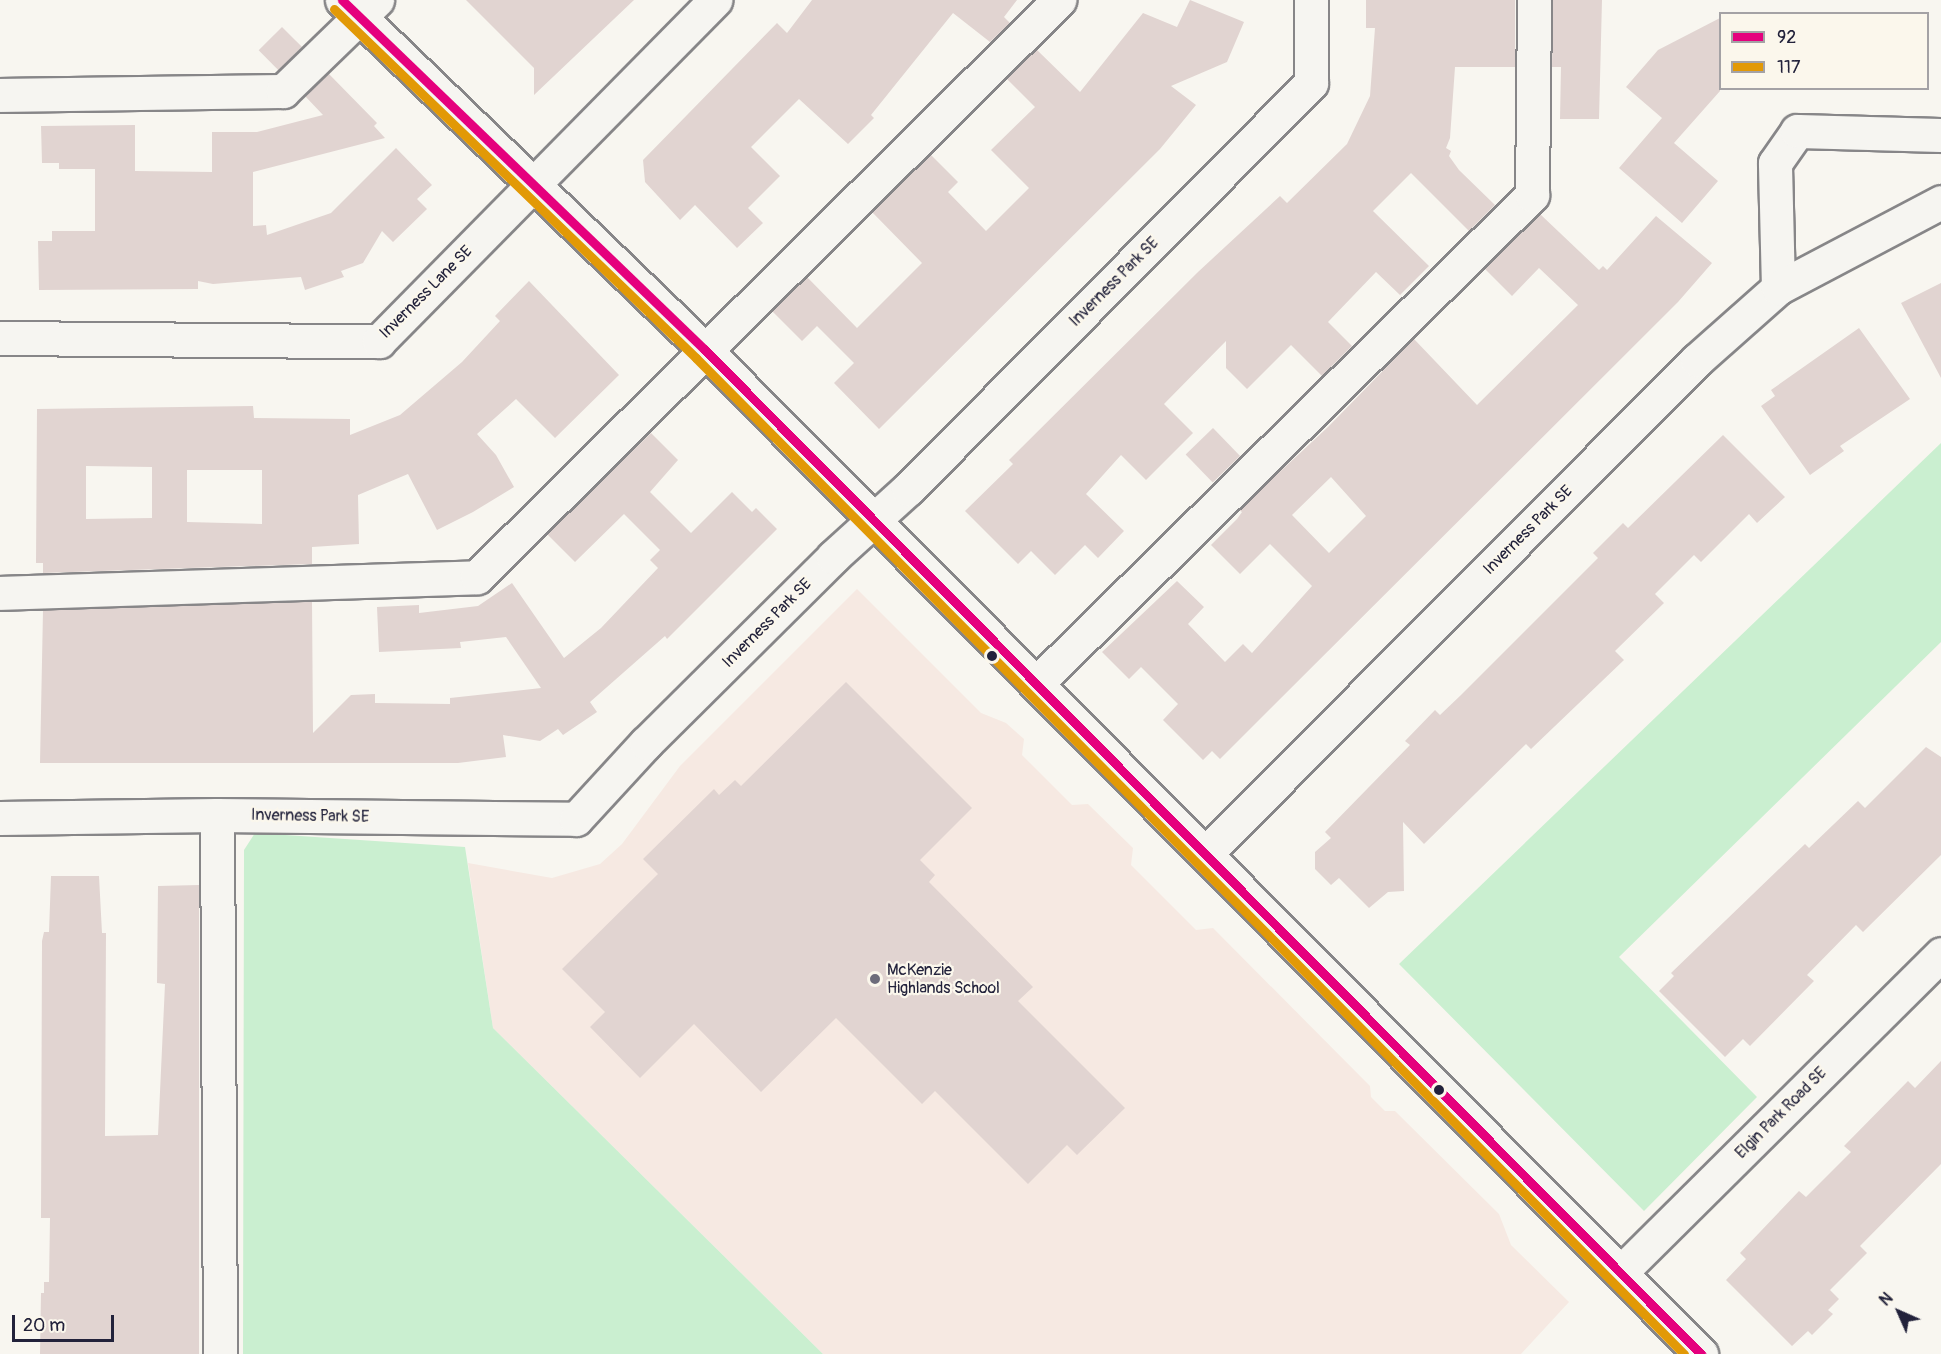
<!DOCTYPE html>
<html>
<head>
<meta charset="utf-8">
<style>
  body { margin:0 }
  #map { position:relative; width:1941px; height:1354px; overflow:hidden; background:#f8f6f0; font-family:Pangolin,sans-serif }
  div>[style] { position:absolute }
  .built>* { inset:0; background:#f6e9e2 }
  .green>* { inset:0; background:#caefd0 }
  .building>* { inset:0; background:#e1d4d1; transform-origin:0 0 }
  .roads { filter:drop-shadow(2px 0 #878688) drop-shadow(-2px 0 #878688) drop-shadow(0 2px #878688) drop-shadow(0 -2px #878688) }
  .minor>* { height:33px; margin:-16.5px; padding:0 16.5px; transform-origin:16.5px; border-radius:16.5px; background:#f6f5f1 }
  .bus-1>* { height:9px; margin:-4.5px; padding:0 4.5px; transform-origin:4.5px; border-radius:4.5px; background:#e5007d }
  .bus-2>* { height:9px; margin:-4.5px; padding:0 4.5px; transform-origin:4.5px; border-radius:4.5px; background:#e29906 }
  .dots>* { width:16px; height:16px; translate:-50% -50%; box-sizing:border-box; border:3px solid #fbf7ec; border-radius:50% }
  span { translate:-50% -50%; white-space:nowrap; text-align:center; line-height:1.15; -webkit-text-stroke:4.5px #fbf7ec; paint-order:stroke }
  .street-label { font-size:16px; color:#22223b }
  .poi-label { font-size:16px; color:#22223b }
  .left { translate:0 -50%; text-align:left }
  .legend { position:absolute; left:1719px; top:12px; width:210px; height:78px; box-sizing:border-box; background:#fbf7ec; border:2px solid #a4a2a5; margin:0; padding:8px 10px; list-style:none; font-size:18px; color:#22223b }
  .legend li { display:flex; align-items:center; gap:12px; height:30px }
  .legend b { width:30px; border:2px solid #a4a2a5 }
  .north { position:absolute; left:1869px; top:1282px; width:60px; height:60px; -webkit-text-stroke:4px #fbf7ec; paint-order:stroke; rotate:315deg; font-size:16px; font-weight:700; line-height:24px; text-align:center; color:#22223b }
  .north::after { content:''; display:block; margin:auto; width:21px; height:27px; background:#22223b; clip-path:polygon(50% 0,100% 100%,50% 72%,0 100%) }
  .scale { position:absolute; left:12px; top:1315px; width:102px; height:27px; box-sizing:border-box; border:3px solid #22223b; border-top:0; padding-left:8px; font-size:18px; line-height:21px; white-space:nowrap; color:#22223b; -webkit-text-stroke:4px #fbf7ec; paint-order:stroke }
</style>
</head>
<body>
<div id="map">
  <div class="built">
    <div style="clip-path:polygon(857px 589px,981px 713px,1006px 723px,1024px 739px,1022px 755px,1072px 805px,1088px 804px,1133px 848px,1131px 865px,1196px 930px,1213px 928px,1370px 1086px,1371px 1097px,1385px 1111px,1395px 1111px,1499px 1214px,1511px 1245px,1569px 1302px,1521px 1354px,823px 1354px,493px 1028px,468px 863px,552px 878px,600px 864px,622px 844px,680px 766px)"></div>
  </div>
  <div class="green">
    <div style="clip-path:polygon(1941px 443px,1941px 642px,1619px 957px,1757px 1097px,1644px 1211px,1399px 964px)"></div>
    <div style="clip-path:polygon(255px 833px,465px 847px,493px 1028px,823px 1354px,243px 1354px,244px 850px)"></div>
  </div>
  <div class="building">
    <div style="clip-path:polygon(466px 0,634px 0,534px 95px,534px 68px)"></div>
    <div style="clip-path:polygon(812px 0,1017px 0,1004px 17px,1010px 23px,990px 42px,953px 13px,871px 115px,874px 118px,848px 144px,799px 99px,751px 147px,780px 176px,748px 208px,763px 223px,737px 248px,695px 205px,680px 220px,645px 182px,643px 160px,777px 23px,787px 33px)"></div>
    <div style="clip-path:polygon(1190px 0,1244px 22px,1227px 62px,1171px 86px,1196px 105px,1160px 149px,879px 429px,834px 383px,854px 363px,817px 326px,802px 341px,772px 311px,807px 277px,857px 328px,922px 263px,872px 212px,930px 154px,958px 182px,948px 192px,986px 231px,1029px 188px,991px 150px,1035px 107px,1007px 79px,1036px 49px,1080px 92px,1143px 13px,1177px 27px)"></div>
    <div style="clip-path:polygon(1366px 0,1515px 0,1515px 67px,1455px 67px,1450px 138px,1446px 148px,1451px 151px,1449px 156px,1459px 170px,1495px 205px,1469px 231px,1411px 173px,1373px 211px,1429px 266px,1400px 295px,1376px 272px,1328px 322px,1352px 346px,1322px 376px,1291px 345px,1247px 389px,1226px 368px,1226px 341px,1164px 404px,1193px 433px,1146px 480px,1121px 455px,1086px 494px,1124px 531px,1098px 558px,1085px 545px,1055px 575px,1031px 551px,1018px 564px,965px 511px,1013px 464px,1009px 460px,1198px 272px,1280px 196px,1287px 203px,1347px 144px,1370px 96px,1375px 28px,1366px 28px)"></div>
    <div style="clip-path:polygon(1553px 0,1602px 0,1599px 119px,1560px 119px,1561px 67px,1552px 67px)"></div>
    <div style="clip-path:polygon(1720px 18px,1720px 91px,1674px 143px,1718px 181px,1682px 223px,1619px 168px,1662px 118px,1626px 87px,1658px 50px)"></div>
    <div style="left:282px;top:27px;width:28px;height:33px;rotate:45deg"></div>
    <div style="clip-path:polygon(328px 73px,377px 123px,374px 126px,385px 138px,253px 172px,253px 226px,266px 225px,267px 235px,331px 213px,396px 148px,432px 185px,417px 199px,427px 209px,393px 242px,382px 231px,363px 263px,341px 271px,344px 277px,305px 290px,301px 277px,213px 284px,198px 281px,198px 289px,39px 290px,38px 241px,52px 241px,52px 231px,95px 231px,95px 169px,59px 169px,59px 163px,42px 163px,41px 126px,135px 125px,135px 171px,212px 172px,212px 132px,257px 132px,323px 115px,305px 96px)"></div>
    <div style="clip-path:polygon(evenodd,1540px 214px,1599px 270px,1603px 266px,1607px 270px,1656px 216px,1712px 263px,1678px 302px,1220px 759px,1212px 751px,1203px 760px,1163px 720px,1178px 704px,1141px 667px,1129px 679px,1102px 652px,1177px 581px,1204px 607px,1188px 624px,1225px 662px,1243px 644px,1252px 653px,1312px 586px,1270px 544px,1240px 574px,1211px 545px,1237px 519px,1242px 512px,1239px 510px,1328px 427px,1414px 339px,1477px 405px,1578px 305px,1539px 268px,1512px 296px,1485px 269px,1540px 214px,1331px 477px,1366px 516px,1329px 553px,1292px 515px,1331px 477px)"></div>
    <div style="clip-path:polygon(evenodd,529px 281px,619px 375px,555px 438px,516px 399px,477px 434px,496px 455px,514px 487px,473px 512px,437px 530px,408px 474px,358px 495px,359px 544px,312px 547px,312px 564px,43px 573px,43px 563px,36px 563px,37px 409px,253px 406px,254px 418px,350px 419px,350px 435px,400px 415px,462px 362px,500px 321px,495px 316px,529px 281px,86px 466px,152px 467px,152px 518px,86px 519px,86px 466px,529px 281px,187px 470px,262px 470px,262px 524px,187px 522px,187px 470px)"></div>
    <div style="clip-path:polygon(1941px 283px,1941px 378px,1901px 303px)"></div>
    <div style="clip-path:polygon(1859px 328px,1910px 399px,1840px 446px,1844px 451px,1810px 475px,1761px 406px,1775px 396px,1771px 390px)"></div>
    <div style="left:1213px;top:428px;width:39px;height:38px;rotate:46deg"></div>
    <div style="clip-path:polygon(651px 433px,678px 460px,650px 492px,691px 533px,732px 492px,752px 512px,756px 508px,777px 529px,667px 639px,665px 636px,590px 702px,597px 712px,563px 735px,558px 729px,540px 741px,503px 735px,506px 757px,458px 763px,40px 763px,43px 610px,312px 601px,313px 733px,351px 695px,375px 694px,375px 703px,450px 704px,450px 698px,541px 688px,506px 637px,460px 642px,461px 648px,379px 652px,377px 607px,419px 605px,419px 613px,478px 606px,512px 583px,564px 658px,601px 628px,658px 568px,650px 560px,660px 550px,624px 514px,575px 562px,547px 534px)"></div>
    <div style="clip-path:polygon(1723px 435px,1785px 497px,1757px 523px,1749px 514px,1701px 562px,1694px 555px,1655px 594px,1664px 603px,1615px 651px,1624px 660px,1531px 749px,1526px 744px,1424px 844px,1403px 822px,1404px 891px,1388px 892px,1369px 908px,1339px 878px,1331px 885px,1315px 869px,1315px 852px,1331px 838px,1325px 832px,1410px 745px,1405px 741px,1435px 710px,1440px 715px,1461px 695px,1598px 558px,1593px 553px,1623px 523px,1628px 528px)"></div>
    <div style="clip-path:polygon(846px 682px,972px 808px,920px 860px,935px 875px,929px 882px,1033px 987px,1018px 1001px,1125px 1108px,1077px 1155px,1067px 1145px,1028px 1184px,935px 1091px,922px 1104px,836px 1018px,761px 1092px,694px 1024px,640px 1078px,590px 1027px,605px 1012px,562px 969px,658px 874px,643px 859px,714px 789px,719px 795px,735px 780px,741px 786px)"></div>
    <div style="clip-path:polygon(1926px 747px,1941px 757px,1941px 855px,1863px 932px,1856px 925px,1807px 975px,1814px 981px,1750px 1046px,1743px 1039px,1725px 1057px,1659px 991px,1674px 976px,1671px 973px,1805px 844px,1809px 848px,1858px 801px,1865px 808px)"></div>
    <div style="clip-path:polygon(51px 876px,99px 876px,102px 933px,106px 933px,105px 1136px,158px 1135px,165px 984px,157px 983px,158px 886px,199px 885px,199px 1354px,40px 1354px,41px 1293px,44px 1293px,44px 1282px,49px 1282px,50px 1218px,41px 1218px,42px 941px,44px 932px,49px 932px)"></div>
    <div style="clip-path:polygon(1941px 1061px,1941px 1164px,1860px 1246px,1867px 1253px,1830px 1290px,1839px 1299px,1828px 1310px,1833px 1314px,1812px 1335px,1808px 1331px,1792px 1346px,1726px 1280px,1746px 1259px,1740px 1253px,1799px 1191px,1806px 1197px,1851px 1152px,1844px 1146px,1908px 1081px,1915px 1088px)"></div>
  </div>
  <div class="roads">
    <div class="minor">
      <div style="left:342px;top:0;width:503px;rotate:43.95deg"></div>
      <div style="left:704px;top:349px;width:1416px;rotate:45.23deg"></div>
      <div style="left:0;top:95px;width:283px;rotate:-0.8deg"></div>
      <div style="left:283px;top:91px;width:131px;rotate:-44.1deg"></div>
      <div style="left:1778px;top:288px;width:125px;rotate:-91.4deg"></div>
      <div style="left:1775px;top:163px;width:39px;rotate:-55deg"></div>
      <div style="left:1797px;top:131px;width:144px;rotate:1.6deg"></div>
      <div style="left:0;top:338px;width:379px;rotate:0.5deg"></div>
      <div style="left:379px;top:341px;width:479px;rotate:-45.4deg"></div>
      <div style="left:0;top:593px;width:477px;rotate:-1.9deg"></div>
      <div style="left:477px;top:577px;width:820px;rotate:-44.75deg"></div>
      <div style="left:1038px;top:682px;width:694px;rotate:-44.59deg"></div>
      <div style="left:1532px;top:195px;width:195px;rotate:-89.4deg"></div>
      <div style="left:217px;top:815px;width:539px;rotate:89.68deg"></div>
      <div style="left:0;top:818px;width:217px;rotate:-0.8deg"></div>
      <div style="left:217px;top:815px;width:359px;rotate:0.6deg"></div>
      <div style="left:576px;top:819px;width:103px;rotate:-47.4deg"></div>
      <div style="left:646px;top:743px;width:264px;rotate:-44.8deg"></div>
      <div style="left:833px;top:557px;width:101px;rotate:-42.2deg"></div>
      <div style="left:908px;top:489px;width:572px;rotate:-45.21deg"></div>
      <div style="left:1311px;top:83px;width:83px;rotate:-90deg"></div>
      <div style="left:1205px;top:854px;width:697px;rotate:-45.12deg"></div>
      <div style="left:1697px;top:360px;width:108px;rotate:-41.6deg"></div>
      <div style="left:1778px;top:288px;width:184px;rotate:-27.8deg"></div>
      <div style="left:1621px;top:1272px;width:451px;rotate:-44.8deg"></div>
    </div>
  </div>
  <div class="bus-1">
    <div style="left:342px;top:0;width:503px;rotate:43.95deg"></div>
    <div style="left:704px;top:349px;width:1416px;rotate:45.23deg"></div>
  </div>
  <div class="bus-2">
    <div style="left:334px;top:9px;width:503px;rotate:43.95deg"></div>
    <div style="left:696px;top:358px;width:1403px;rotate:45.23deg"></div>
  </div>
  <div class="dots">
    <div style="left:992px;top:656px;background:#22223b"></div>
    <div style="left:875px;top:979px;background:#6d6c7a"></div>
    <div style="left:1439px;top:1090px;background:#22223b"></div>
  </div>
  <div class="street-label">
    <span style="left:1114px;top:282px;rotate:-45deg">Inverness Park SE</span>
    <span style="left:426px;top:292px;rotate:-45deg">Inverness Lane SE</span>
    <span style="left:1528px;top:530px;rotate:-45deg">Inverness Park SE</span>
    <span style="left:767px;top:623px;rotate:-45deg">Inverness Park SE</span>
    <span style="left:310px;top:816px;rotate:1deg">Inverness Park SE</span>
    <span style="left:1781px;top:1113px;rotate:-45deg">Elgin Park Road SE</span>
  </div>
  <div class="poi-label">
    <span class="left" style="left:887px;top:979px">McKenzie<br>Highlands School</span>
  </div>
  <ul class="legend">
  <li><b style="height:8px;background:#e5007d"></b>92</li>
  <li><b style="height:8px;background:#e29906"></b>117</li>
  </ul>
  <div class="north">N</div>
  <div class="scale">20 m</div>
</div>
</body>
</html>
